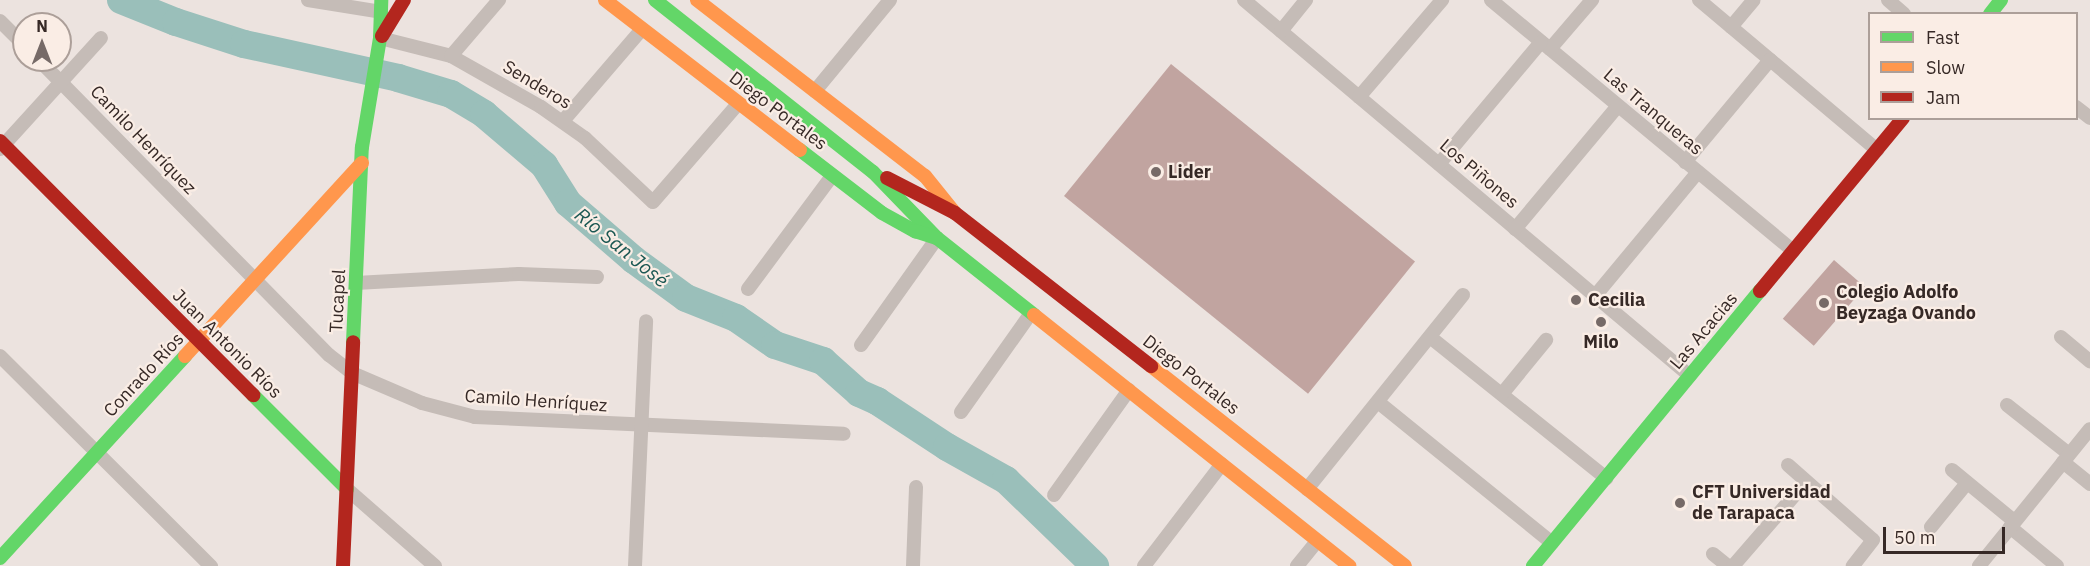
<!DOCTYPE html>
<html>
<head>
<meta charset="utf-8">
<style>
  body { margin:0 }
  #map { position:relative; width:2090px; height:566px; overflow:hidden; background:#ece3df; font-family:"IBM Plex Sans",sans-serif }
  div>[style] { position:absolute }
  .river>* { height:28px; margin:-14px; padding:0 14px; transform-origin:14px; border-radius:14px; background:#9abfba }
  .building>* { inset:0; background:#c1a4a0; transform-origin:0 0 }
  .street>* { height:14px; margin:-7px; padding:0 7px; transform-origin:7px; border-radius:7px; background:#c5bcb7 }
  .fast>* { height:14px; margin:-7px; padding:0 7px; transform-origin:7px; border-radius:7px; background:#63d668 }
  .slow>* { height:14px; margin:-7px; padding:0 7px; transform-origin:7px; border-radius:7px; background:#ff974d }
  .jam>* { height:14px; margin:-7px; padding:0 7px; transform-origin:7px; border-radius:7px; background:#b3261e }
  .dots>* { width:16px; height:16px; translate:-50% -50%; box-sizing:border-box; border:3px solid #faede5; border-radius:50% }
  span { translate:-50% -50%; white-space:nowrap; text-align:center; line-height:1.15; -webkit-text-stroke:4.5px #faede5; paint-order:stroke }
  .street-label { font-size:18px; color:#362926 }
  .poi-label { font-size:18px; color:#362926; font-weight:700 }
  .left { translate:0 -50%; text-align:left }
  .water-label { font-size:20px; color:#1b5853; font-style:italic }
  .legend { position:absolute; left:1868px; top:12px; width:210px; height:108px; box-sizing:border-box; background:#faede5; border:2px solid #ac9f99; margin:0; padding:8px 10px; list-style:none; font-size:18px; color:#362926 }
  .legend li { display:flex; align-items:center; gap:12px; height:30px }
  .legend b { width:30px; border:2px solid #ac9f99 }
  .north { position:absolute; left:12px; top:12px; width:60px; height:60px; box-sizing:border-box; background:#faede5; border:2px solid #ac9f99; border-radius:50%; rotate:0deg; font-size:16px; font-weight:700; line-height:24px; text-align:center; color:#362926 }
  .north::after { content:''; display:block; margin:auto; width:21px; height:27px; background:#766a67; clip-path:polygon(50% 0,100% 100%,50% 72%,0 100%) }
  .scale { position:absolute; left:1883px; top:527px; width:122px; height:27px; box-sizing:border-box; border:3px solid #362926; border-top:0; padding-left:8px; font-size:18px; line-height:21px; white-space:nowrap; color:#362926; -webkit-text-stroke:4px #faede5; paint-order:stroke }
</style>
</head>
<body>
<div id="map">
  <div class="river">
    <div style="left:121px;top:0;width:59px;rotate:21.8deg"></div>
    <div style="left:176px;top:22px;width:71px;rotate:17.9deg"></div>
    <div style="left:244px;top:44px;width:158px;rotate:12.4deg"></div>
    <div style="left:398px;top:78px;width:55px;rotate:16.8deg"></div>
    <div style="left:451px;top:94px;width:39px;rotate:31deg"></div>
    <div style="left:484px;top:114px;width:79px;rotate:40.4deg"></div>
    <div style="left:544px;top:165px;width:45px;rotate:57.7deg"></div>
    <div style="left:568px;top:203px;width:87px;rotate:40.8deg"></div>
    <div style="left:634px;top:260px;width:64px;rotate:36.2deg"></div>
    <div style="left:686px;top:298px;width:54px;rotate:21.8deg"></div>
    <div style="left:736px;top:318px;width:47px;rotate:34.7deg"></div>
    <div style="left:775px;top:345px;width:51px;rotate:18.4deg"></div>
    <div style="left:823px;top:361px;width:48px;rotate:41.6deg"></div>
    <div style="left:859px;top:393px;width:20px;rotate:24deg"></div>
    <div style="left:877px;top:401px;width:84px;rotate:33.3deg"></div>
    <div style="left:947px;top:447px;width:68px;rotate:29.2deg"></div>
    <div style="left:1006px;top:480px;width:124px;rotate:44deg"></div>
  </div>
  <div class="building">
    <div style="left:1171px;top:64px;width:314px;height:170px;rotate:39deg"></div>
    <div style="left:1834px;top:260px;width:41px;height:78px;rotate:41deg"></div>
  </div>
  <div class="street">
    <div style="left:308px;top:0;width:74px;rotate:9.3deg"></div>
    <div style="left:1244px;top:0;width:583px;rotate:40.13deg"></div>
    <div style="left:1491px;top:0;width:393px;rotate:39.7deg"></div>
    <div style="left:1699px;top:0;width:233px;rotate:40.1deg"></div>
    <div style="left:1888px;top:0;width:21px;rotate:41deg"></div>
    <div style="left:0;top:21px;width:34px;rotate:45deg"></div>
    <div style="left:1731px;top:27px;width:35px;rotate:-50deg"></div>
    <div style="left:1281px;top:31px;width:40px;rotate:-51deg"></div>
    <div style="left:380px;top:38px;width:73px;rotate:14.2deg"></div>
    <div style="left:451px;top:56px;width:103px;rotate:29.5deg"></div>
    <div style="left:541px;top:107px;width:54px;rotate:35.2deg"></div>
    <div style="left:585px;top:138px;width:93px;rotate:43.3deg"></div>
    <div style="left:653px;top:202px;width:130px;rotate:-49.1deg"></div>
    <div style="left:1550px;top:49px;width:65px;rotate:-49.4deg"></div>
    <div style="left:451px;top:56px;width:74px;rotate:-49.4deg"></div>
    <div style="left:39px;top:60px;width:414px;rotate:45.5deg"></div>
    <div style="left:329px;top:355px;width:29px;rotate:38deg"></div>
    <div style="left:352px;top:373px;width:76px;rotate:23.2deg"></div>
    <div style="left:422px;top:403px;width:55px;rotate:14.8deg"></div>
    <div style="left:475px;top:417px;width:369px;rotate:2.6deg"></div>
    <div style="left:815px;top:91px;width:118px;rotate:-50.5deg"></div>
    <div style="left:1359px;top:97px;width:128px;rotate:-49.4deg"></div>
    <div style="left:2076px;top:107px;width:18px;rotate:38deg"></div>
    <div style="left:563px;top:121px;width:121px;rotate:-49.3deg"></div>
    <div style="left:0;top:149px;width:150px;rotate:-47.7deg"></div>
    <div style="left:1685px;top:162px;width:133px;rotate:-50.2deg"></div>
    <div style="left:1439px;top:164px;width:159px;rotate:-50.1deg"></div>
    <div style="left:1515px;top:229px;width:160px;rotate:-50.1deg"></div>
    <div style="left:356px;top:283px;width:163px;rotate:-3.2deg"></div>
    <div style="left:519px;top:274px;width:78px;rotate:2.2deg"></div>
    <div style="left:748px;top:289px;width:141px;rotate:-53.4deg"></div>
    <div style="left:1595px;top:296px;width:161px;rotate:-50.3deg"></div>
    <div style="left:1430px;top:337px;width:226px;rotate:38.7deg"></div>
    <div style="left:2061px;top:337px;width:38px;rotate:40deg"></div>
    <div style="left:861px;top:345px;width:131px;rotate:-54.6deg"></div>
    <div style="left:0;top:356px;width:298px;rotate:44.9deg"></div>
    <div style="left:1502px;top:394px;width:70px;rotate:-50.8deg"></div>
    <div style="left:1378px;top:402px;width:224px;rotate:39deg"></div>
    <div style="left:2007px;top:405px;width:79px;rotate:38.3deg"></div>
    <div style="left:961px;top:412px;width:121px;rotate:-54.7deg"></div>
    <div style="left:2063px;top:462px;width:35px;rotate:39deg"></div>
    <div style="left:1788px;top:465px;width:113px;rotate:41.4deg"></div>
    <div style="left:1873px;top:540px;width:33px;rotate:128deg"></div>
    <div style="left:1952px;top:470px;width:80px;rotate:39.4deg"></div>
    <div style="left:347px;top:489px;width:117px;rotate:41.2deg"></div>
    <div style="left:1307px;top:489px;width:249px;rotate:-51.2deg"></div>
    <div style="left:1054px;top:495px;width:129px;rotate:-54.5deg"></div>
    <div style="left:1931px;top:527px;width:57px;rotate:-50.7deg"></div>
    <div style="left:2010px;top:527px;width:61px;rotate:39.7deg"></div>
    <div style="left:1713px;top:554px;width:19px;rotate:39deg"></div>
    <div style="left:635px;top:566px;width:245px;rotate:-87.4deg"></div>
    <div style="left:913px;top:566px;width:79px;rotate:-87.8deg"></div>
    <div style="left:1144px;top:566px;width:128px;rotate:-52.6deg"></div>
    <div style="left:1297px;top:566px;width:32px;rotate:-51deg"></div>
    <div style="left:1733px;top:566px;width:111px;rotate:-49deg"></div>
    <div style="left:1979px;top:566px;width:176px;rotate:-51deg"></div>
  </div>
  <div class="fast">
    <div style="left:655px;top:0;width:278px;rotate:38.3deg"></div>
    <div style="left:873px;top:172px;width:92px;rotate:45.9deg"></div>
    <div style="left:937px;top:238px;width:124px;rotate:38.4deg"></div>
    <div style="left:1990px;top:14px;width:18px;rotate:-52deg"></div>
    <div style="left:800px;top:150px;width:103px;rotate:37.5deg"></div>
    <div style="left:882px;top:213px;width:38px;rotate:29deg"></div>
    <div style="left:915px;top:231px;width:23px;rotate:18deg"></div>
    <div style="left:353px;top:342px;width:195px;rotate:-87.4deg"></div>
    <div style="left:362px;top:147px;width:110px;rotate:-80.6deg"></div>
    <div style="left:380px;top:38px;width:38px;rotate:-88deg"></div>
    <div style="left:253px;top:395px;width:133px;rotate:45deg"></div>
    <div style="left:0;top:558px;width:274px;rotate:-47.5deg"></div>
    <div style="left:1533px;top:566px;width:357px;rotate:-50.5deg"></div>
  </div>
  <div class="slow">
    <div style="left:605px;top:0;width:246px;rotate:37.6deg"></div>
    <div style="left:697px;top:0;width:288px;rotate:37.7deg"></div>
    <div style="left:925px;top:176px;width:48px;rotate:51deg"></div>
    <div style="left:1034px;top:315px;width:403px;rotate:38.5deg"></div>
    <div style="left:185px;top:356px;width:262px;rotate:-47.5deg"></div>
    <div style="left:1151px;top:366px;width:323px;rotate:38.2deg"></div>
  </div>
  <div class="jam">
    <div style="left:382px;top:36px;width:42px;rotate:-58.6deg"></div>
    <div style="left:0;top:141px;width:359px;rotate:45.1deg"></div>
    <div style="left:887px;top:178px;width:76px;rotate:27.2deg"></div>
    <div style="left:955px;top:213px;width:249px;rotate:38deg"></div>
    <div style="left:1760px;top:291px;width:224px;rotate:-50.4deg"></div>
    <div style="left:343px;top:566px;width:224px;rotate:-87.4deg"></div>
  </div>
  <div class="dots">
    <div style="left:1156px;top:172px;background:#766a67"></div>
    <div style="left:1576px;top:300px;background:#766a67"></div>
    <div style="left:1824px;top:303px;background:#766a67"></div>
    <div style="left:1601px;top:322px;background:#766a67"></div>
    <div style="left:1680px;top:503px;background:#766a67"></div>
  </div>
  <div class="street-label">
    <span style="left:537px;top:85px;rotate:31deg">Senderos</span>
    <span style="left:778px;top:111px;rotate:37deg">Diego Portales</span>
    <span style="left:1653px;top:112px;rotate:40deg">Las Tranqueras</span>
    <span style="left:143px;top:140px;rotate:46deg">Camilo Henríquez</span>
    <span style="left:1479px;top:174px;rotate:40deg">Los Piñones</span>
    <span style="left:338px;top:301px;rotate:-87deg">Tucapel</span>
    <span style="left:1704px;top:331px;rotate:-50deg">Las Acacias</span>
    <span style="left:227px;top:344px;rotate:45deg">Juan Antonio Ríos</span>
    <span style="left:144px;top:375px;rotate:-47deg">Conrado Ríos</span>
    <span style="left:1191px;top:375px;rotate:38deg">Diego Portales</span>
    <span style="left:536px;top:401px;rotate:4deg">Camilo Henríquez</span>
  </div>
  <div class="poi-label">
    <span class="left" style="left:1168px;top:172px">Lider</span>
    <span class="left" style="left:1836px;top:303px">Colegio Adolfo<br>Beyzaga Ovando</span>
    <span class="left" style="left:1588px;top:300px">Cecilia</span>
    <span style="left:1601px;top:342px">Milo</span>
    <span class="left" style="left:1692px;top:503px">CFT Universidad<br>de Tarapaca</span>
  </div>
  <div class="water-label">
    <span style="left:622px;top:247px;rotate:39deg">Río San José</span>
  </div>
  <ul class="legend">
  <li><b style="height:8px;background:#63d668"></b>Fast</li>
  <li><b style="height:8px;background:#ff974d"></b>Slow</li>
  <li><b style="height:8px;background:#b3261e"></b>Jam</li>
  </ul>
  <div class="north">N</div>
  <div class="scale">50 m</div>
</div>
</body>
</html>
